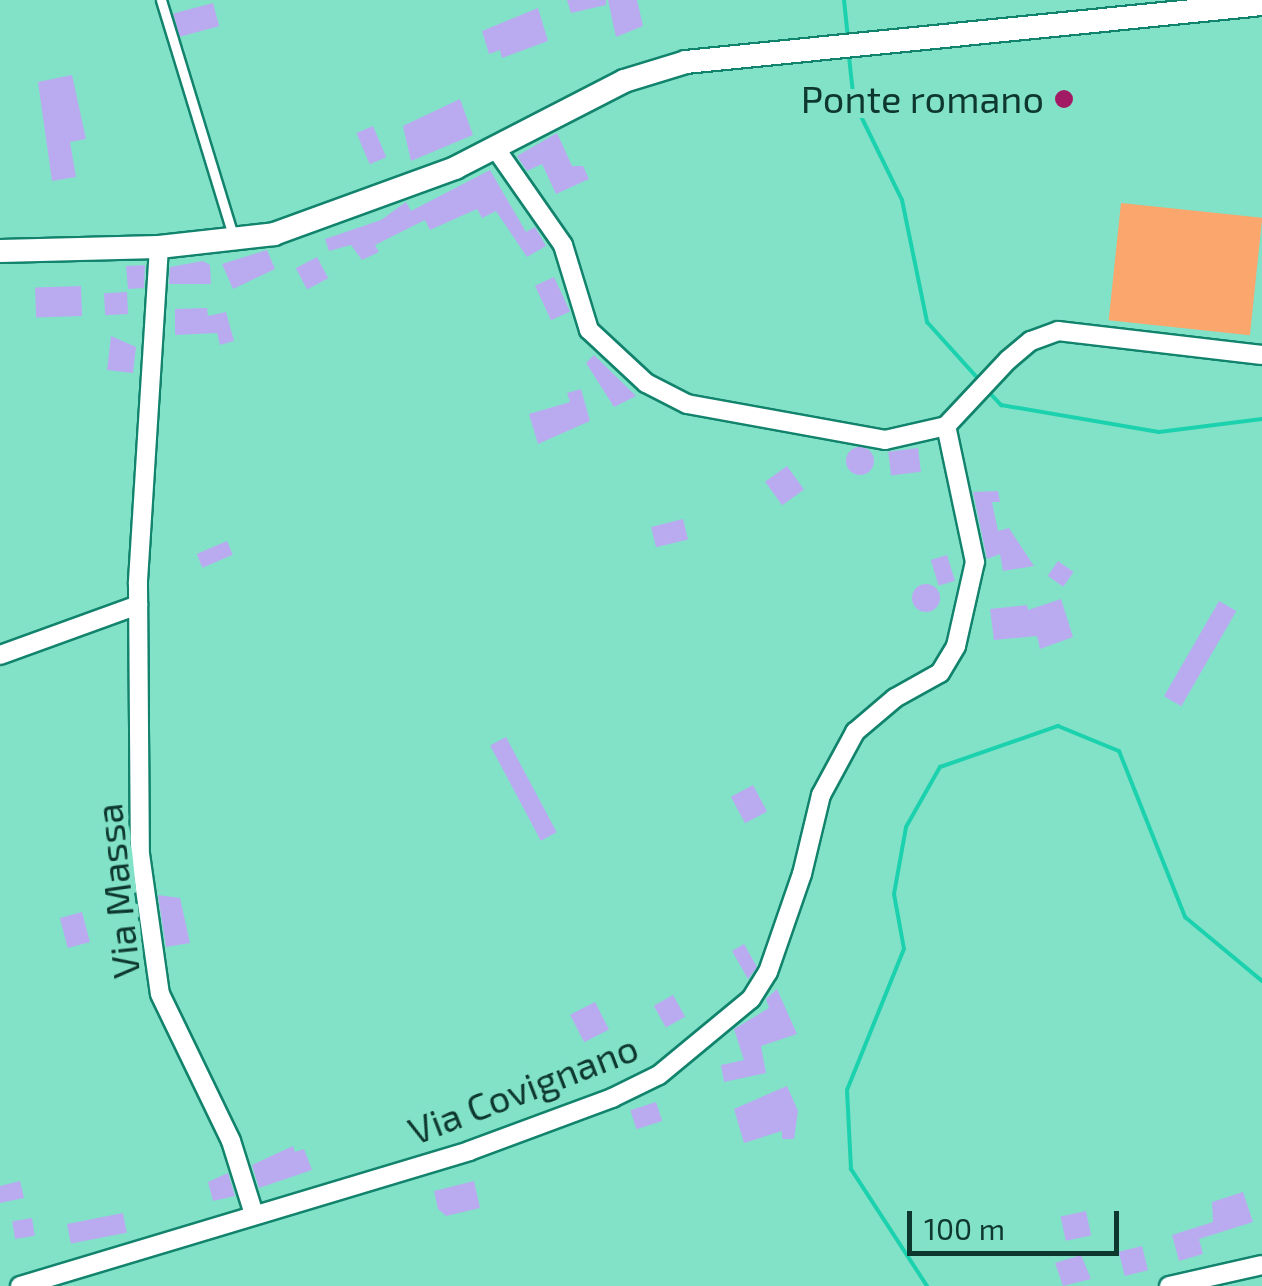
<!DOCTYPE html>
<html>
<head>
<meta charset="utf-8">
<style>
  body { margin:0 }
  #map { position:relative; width:1262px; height:1286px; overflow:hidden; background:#82e2c8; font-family:"Exo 2",sans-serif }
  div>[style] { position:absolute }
  .green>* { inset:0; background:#faa66d; transform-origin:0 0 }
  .stream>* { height:4px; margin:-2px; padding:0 2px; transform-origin:2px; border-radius:2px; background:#1cd2ae }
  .building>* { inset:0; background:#baabf1; transform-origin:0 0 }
  .round { border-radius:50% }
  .roads { filter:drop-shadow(2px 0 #12836c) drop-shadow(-2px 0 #12836c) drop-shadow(0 2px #12836c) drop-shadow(0 -2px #12836c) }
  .lane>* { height:9px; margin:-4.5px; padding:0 4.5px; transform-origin:4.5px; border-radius:4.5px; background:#fff }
  .street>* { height:18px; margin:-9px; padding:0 9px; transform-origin:9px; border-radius:9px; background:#fff }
  .secondary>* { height:22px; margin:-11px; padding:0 11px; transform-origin:11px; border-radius:11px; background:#fff }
  .dots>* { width:28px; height:28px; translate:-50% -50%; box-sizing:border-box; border:5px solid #82e2c8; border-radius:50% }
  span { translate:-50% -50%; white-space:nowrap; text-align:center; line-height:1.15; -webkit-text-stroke:10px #82e2c8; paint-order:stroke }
  .poi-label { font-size:38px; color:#0e382e }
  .right { translate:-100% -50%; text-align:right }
  .street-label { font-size:38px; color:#0e382e }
  .scale { position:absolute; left:907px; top:1211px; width:212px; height:45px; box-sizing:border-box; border:5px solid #0e382e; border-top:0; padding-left:12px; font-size:30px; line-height:35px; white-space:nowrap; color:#0e382e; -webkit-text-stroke:8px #82e2c8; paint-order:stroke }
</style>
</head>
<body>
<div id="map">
  <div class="green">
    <div style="left:1121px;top:203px;width:142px;height:118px;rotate:6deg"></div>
  </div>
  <div class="stream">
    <div style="left:844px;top:0;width:37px;rotate:84deg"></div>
    <div style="left:849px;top:57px;width:45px;rotate:83.7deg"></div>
    <div style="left:854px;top:102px;width:109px;rotate:63.9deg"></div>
    <div style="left:902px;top:200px;width:125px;rotate:78.4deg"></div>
    <div style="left:927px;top:322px;width:81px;rotate:48deg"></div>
    <div style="left:987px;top:390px;width:21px;rotate:47deg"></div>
    <div style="left:1001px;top:405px;width:160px;rotate:9.7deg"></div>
    <div style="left:1159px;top:432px;width:104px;rotate:-7.2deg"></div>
    <div style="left:927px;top:1286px;width:140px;rotate:-123deg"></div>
    <div style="left:851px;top:1169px;width:79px;rotate:-92.9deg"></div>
    <div style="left:847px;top:1090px;width:152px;rotate:-68deg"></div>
    <div style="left:904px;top:949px;width:56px;rotate:-100.3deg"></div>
    <div style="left:894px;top:894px;width:68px;rotate:-79.8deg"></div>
    <div style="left:906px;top:827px;width:69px;rotate:-60.5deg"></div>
    <div style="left:940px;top:767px;width:125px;rotate:-19.2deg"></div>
    <div style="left:1058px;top:726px;width:66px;rotate:22.3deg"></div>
    <div style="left:1119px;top:751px;width:179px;rotate:68.3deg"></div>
    <div style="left:1185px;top:917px;width:100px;rotate:39.7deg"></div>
  </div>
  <div class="building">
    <div style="clip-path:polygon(567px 0,606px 0,606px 5px,571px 13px)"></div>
    <div style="clip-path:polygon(608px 0,637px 0,643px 26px,616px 37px)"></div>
    <div style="left:213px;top:3px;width:24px;height:41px;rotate:75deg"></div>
    <div style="clip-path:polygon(538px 8px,548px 41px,502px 58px,500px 50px,489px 54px,482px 31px)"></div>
    <div style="clip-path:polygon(72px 75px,86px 139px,70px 142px,76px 177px,52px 181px,38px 82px)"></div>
    <div style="clip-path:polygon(460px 99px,473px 135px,411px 161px,403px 126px)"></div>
    <div style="left:373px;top:126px;width:34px;height:18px;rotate:67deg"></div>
    <div style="clip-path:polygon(557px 133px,572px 166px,583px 166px,589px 179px,556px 194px,542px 164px,527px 171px,517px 156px)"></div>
    <div style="clip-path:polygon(490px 170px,526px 232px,535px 227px,546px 246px,527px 257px,496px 211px,482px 218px,477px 209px,430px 230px,425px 220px,375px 245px,379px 252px,362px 260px,351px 245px,329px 251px,325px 239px,381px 220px,406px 202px,411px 211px)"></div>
    <div style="clip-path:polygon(267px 250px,275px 269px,233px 289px,222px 264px)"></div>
    <div style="left:317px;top:257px;width:24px;height:24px;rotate:62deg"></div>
    <div style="clip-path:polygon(203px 261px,210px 265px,211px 284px,169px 284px,170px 267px)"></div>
    <div style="clip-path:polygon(145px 265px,144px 288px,128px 289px,126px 266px)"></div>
    <div style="left:554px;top:277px;width:38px;height:21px;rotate:65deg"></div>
    <div style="left:81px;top:286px;width:30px;height:46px;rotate:88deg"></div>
    <div style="left:127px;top:292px;width:22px;height:23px;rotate:87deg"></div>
    <div style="clip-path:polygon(207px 308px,208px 316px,226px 312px,234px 341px,220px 345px,217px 333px,175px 335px,175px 309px)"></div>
    <div style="clip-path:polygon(111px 336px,136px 347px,133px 373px,107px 370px)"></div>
    <div style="clip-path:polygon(594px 355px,636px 396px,614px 407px,586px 363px)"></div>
    <div style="clip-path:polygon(581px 389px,590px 421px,538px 444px,529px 414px,570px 402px,567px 393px)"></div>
    <div class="round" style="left:846px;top:447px;width:28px;height:28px"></div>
    <div style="left:918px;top:448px;width:24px;height:30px;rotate:83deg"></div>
    <div style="left:787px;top:466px;width:29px;height:27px;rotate:54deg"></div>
    <div style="clip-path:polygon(998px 491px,1000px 502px,992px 502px,998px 531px,1009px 528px,1034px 566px,1003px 571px,1000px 554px,987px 559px,973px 492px)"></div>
    <div style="left:683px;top:519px;width:21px;height:33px;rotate:76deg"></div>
    <div style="left:227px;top:541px;width:15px;height:33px;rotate:67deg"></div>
    <div style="left:947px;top:555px;width:27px;height:17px;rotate:73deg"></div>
    <div style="left:1058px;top:561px;width:19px;height:18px;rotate:35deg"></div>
    <div class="round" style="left:912px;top:584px;width:28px;height:28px"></div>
    <div style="clip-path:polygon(1061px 599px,1073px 637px,1040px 649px,1037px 636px,994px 640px,990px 609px,1027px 605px,1028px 610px)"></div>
    <div style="left:1219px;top:601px;width:20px;height:110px;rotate:30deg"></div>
    <div style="left:506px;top:737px;width:108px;height:18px;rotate:62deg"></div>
    <div style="left:753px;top:785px;width:30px;height:25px;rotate:62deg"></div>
    <div style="clip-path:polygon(158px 895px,180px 898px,190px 943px,166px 947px)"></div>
    <div style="left:82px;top:912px;width:31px;height:23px;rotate:75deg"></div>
    <div style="clip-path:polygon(744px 944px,757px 967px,748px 979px,732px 951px)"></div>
    <div style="clip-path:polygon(777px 989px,797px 1034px,761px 1046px,766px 1073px,724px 1082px,721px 1065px,744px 1060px,734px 1029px,769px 1008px,766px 999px)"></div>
    <div style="left:673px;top:995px;width:25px;height:22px;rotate:61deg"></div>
    <div style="left:595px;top:1002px;width:31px;height:28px;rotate:63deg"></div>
    <div style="clip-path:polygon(787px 1086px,798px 1111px,794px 1139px,782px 1139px,782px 1131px,744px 1143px,734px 1109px)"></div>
    <div style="left:656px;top:1102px;width:20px;height:27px;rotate:72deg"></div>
    <div style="clip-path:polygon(293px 1146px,295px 1152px,304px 1149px,312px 1170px,259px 1188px,252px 1165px)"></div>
    <div style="clip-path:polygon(228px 1173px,235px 1196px,213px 1201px,208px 1182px)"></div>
    <div style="clip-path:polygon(20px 1181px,24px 1198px,0 1203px,0 1186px)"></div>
    <div style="clip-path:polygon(474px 1181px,480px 1208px,446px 1216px,438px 1209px,434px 1191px)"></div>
    <div style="clip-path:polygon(1243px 1192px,1253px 1222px,1199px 1239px,1203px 1254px,1179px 1261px,1172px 1235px,1213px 1222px,1212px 1202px)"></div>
    <div style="left:1086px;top:1211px;width:25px;height:26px;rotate:78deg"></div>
    <div style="left:123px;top:1213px;width:20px;height:57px;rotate:79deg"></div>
    <div style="left:32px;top:1218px;width:18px;height:20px;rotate:81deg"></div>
    <div style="left:1142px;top:1246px;width:25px;height:24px;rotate:76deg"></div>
    <div style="clip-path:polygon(1081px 1255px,1091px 1279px,1063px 1286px,1055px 1263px)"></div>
  </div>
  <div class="roads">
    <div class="lane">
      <div style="left:161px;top:0;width:247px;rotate:73deg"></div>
    </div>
    <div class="street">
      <div style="left:496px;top:149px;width:117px;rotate:55.1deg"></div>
      <div style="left:563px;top:245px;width:89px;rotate:73deg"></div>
      <div style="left:589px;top:330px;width:78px;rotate:42.9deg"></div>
      <div style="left:646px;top:383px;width:46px;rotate:27.1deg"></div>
      <div style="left:687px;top:404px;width:201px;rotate:10.3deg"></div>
      <div style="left:885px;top:440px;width:63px;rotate:-12.9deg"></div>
      <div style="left:946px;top:426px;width:91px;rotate:-46.8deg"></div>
      <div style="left:1008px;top:360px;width:30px;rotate:-40deg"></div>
      <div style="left:1031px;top:341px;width:29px;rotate:-20deg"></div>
      <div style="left:1058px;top:331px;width:205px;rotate:6.7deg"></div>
      <div style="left:159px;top:247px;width:338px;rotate:93.6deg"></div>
      <div style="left:138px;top:584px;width:270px;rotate:89.6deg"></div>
      <div style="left:140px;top:854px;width:141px;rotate:81.9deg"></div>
      <div style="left:160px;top:994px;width:163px;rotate:64.2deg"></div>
      <div style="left:231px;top:1141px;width:73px;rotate:72.6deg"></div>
      <div style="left:0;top:655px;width:147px;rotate:-19.9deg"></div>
      <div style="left:20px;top:1286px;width:469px;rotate:-16.7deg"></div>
      <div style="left:469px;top:1151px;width:153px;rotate:-20.3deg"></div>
      <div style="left:612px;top:1098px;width:52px;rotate:-26.1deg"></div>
      <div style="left:659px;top:1075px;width:119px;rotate:-39.6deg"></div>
      <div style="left:751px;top:999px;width:32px;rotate:-58deg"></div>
      <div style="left:768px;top:972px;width:104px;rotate:-70.9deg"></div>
      <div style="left:802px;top:874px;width:81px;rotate:-76.5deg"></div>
      <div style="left:821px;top:795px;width:72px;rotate:-61.6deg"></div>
      <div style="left:855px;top:732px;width:52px;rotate:-40.4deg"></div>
      <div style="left:895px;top:698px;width:51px;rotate:-29.1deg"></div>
      <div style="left:940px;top:673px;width:31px;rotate:-59deg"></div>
      <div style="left:956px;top:646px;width:86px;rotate:-77.3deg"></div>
      <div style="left:975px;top:562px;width:139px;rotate:-102deg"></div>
      <div style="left:1169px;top:1286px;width:95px;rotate:-12.7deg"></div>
    </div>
    <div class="secondary">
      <div style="left:0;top:251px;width:159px;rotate:-1.4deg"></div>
      <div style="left:159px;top:247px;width:116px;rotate:-6.4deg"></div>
      <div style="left:274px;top:234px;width:193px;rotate:-20deg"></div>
      <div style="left:455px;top:168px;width:190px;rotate:-27.2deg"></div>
      <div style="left:624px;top:81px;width:65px;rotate:-17deg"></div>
      <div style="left:686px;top:62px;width:579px;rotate:-5.75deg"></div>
    </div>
  </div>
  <div class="dots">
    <div style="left:1064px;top:99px;background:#a31a64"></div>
  </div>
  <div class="poi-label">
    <span class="right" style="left:1044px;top:99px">Ponte romano</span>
  </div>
  <div class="street-label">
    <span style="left:117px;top:891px;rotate:-96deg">Via Massa</span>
    <span style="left:523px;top:1089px;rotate:-21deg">Via Covignano</span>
  </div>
  <div class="scale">100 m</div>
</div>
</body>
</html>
